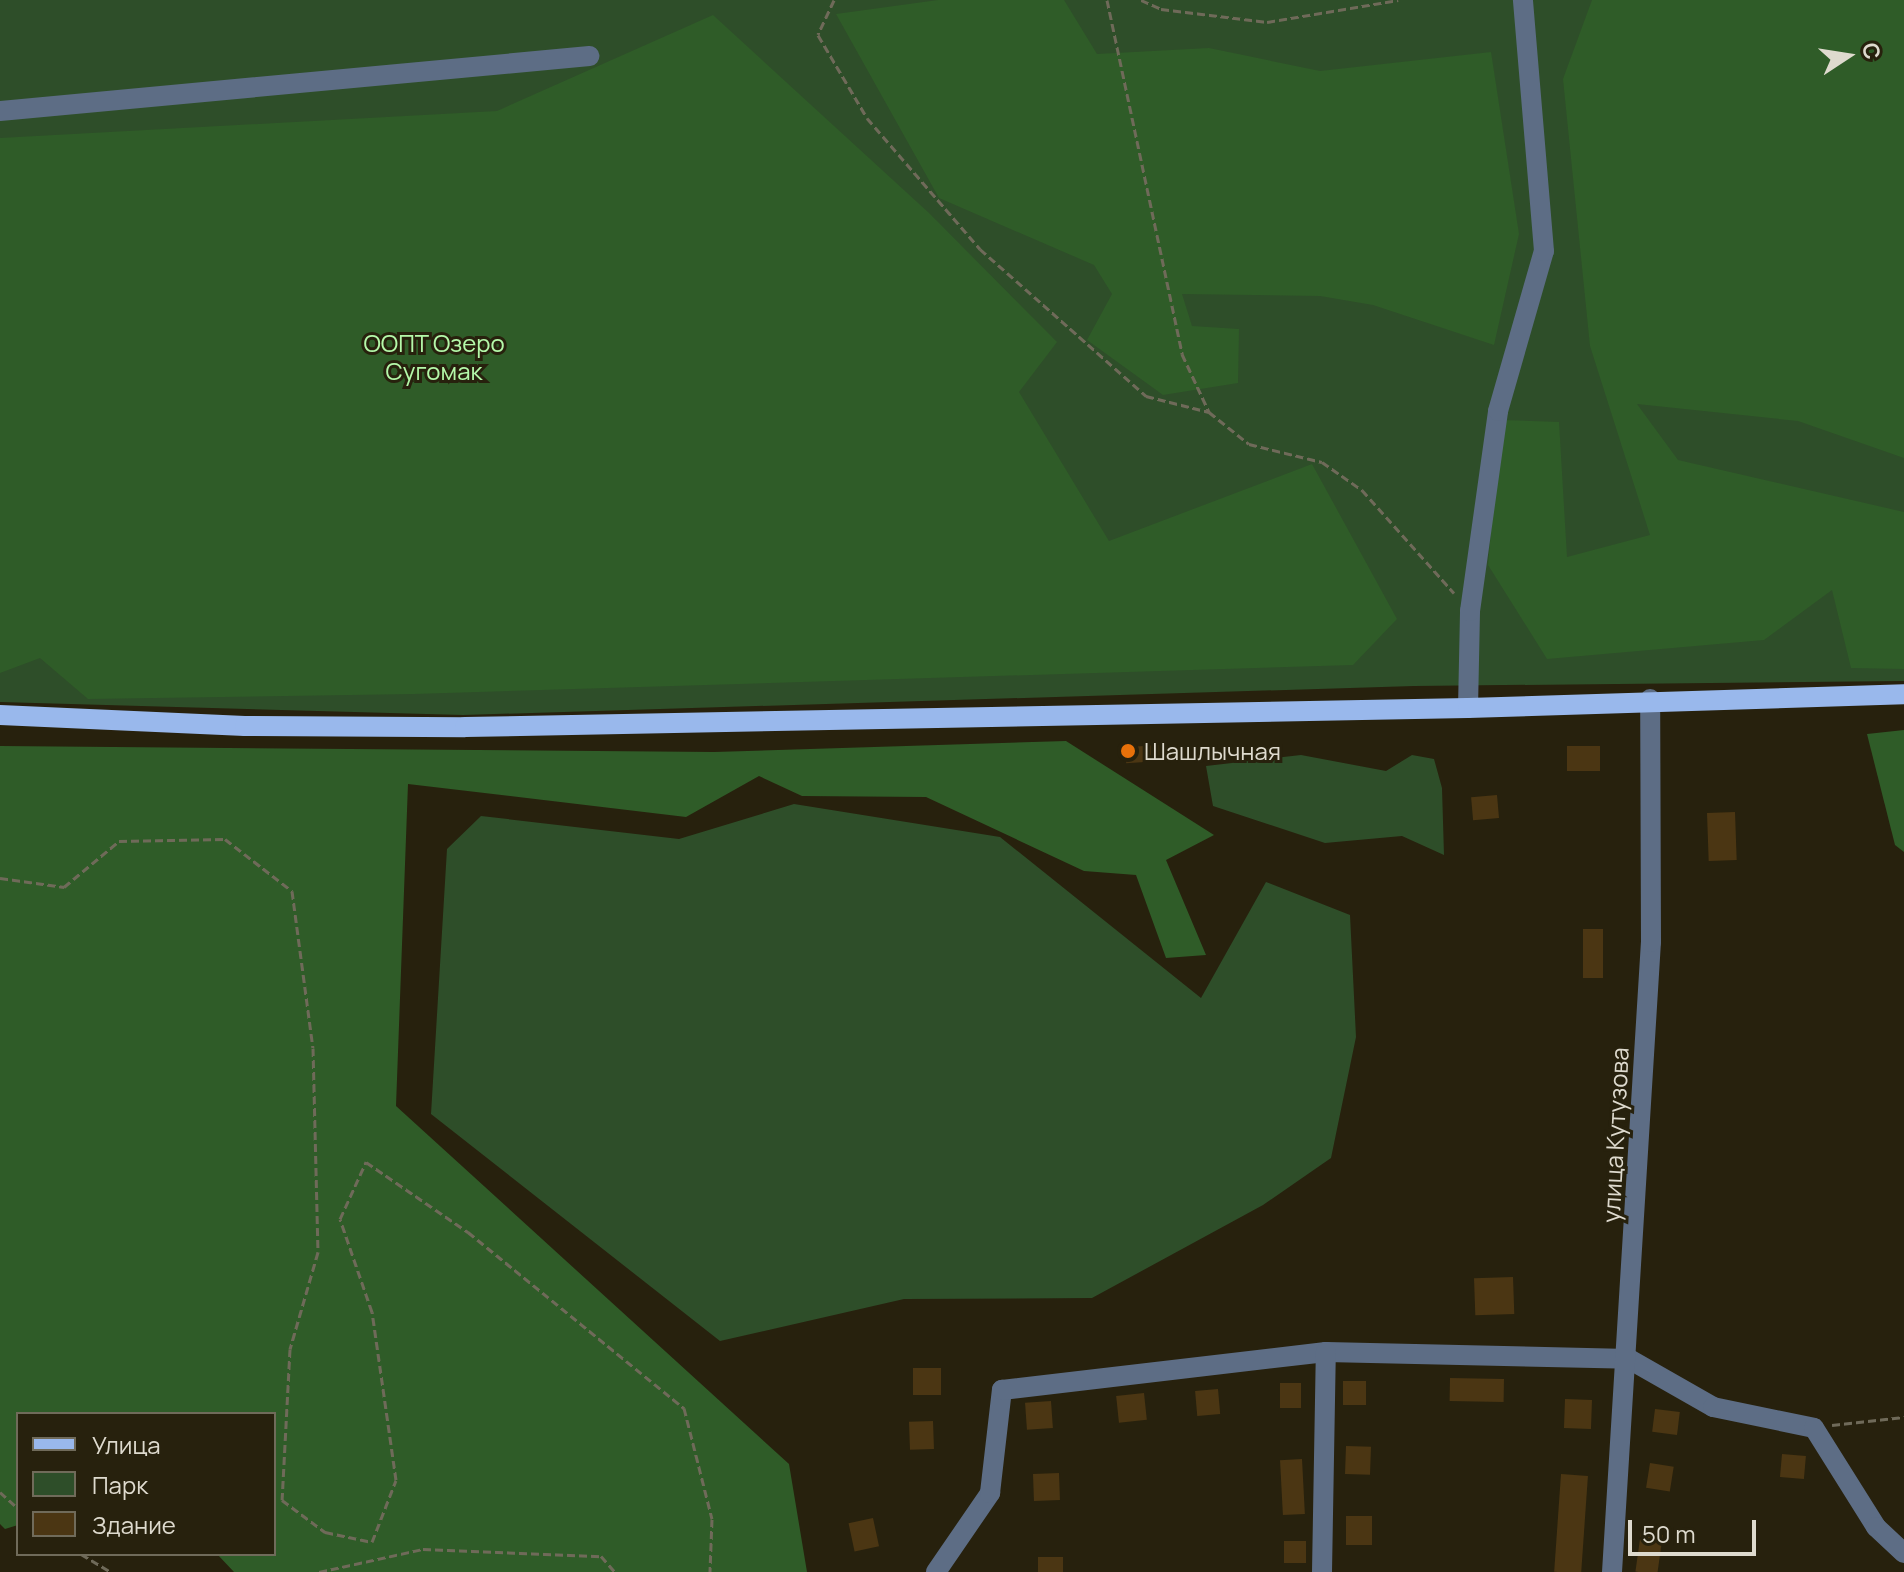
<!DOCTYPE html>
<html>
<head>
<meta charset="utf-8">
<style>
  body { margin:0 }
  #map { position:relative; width:1904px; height:1572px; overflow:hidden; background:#27210d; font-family:Manrope,sans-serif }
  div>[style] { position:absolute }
  .green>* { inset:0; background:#2e4e29 }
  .forest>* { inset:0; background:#2f5c28 }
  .building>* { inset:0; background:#4b3613; transform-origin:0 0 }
  .path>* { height:3px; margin-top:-1.5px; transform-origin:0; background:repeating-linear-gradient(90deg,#6f6a59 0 8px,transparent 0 12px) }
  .minor>* { height:20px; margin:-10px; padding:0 10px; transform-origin:10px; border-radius:10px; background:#5d6d85 }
  .major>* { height:20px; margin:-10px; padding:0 10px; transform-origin:10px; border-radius:10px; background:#99b8ec }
  .dots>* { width:22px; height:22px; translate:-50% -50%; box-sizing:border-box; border:4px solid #27210d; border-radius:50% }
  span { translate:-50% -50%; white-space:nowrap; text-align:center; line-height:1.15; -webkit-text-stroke:6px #27210d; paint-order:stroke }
  .park-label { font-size:24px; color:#b4f9a9 }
  .poi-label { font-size:24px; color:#dedace }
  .left { translate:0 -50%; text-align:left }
  .street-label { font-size:24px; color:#dedace }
  .legend { position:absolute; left:16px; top:1412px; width:260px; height:144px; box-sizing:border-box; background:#27210d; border:2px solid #706b5a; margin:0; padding:10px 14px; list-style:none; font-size:24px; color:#dedace }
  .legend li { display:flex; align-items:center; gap:16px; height:40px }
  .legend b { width:40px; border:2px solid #706b5a }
  .north { position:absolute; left:1808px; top:16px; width:80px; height:80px; -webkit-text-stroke:6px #27210d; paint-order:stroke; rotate:78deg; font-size:22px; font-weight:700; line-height:32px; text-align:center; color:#dedace }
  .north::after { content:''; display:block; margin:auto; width:28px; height:36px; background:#dedace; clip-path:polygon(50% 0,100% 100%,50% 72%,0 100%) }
  .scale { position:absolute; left:1628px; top:1520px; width:128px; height:36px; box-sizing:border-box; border:4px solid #dedace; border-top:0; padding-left:10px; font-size:24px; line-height:28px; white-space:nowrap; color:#dedace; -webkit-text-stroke:6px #27210d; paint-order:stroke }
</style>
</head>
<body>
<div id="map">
  <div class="green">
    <div style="clip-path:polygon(0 0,1904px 0,1904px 681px,1414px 686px,463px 715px,0 702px)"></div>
    <div style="clip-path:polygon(1301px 755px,1386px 771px,1412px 755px,1434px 759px,1442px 788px,1444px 855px,1402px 836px,1325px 843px,1213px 806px,1206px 766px)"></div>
    <div style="clip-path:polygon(794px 804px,1000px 837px,1201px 998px,1266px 882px,1350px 915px,1356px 1037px,1331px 1158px,1263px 1205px,1092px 1298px,904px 1299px,720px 1341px,431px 1114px,447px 849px,481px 816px,679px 839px)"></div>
  </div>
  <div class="forest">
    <div style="clip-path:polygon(938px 0,1064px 0,1097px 54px,1209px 48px,1320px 71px,1491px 52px,1519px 234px,1494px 345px,1373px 305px,1320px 296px,1182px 294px,1192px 326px,1239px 329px,1238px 383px,1163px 395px,1087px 340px,1112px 294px,1094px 265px,939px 198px,836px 14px)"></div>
    <div style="clip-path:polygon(1592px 0,1904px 0,1904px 458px,1798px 421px,1637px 404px,1678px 460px,1904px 512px,1904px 669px,1851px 668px,1832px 590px,1764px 640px,1547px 659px,1488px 565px,1501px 420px,1559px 422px,1567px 557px,1650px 535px,1590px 346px,1563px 79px)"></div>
    <div style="clip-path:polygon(713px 15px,929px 213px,1057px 342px,1019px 392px,1109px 541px,1312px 464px,1397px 619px,1353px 665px,414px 694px,88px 699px,40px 658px,0 673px,0 138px,497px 111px)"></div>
    <div style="clip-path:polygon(1904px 730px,1904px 852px,1895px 845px,1867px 734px)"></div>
    <div style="clip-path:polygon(1066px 741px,1214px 835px,1166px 860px,1206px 955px,1166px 958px,1136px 875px,1084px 871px,926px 797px,802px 796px,759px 776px,686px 817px,408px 784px,396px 1106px,789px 1464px,807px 1572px,234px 1572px,217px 1554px,274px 1554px,274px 1414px,18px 1414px,18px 1525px,5px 1529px,0 1524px,0 746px,714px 752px)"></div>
  </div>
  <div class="building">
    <div style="left:1159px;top:745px;width:16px;height:34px;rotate:86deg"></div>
    <div style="left:1567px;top:746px;width:33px;height:25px"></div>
    <div style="left:1497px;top:795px;width:23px;height:26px;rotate:85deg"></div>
    <div style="left:1735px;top:812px;width:48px;height:28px;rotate:88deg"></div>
    <div style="left:1583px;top:929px;width:20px;height:49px"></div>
    <div style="left:1513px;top:1277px;width:37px;height:39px;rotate:88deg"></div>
    <div style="left:913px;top:1368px;width:28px;height:27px"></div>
    <div style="left:1450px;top:1378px;width:54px;height:23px;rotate:1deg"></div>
    <div style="left:1343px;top:1381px;width:23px;height:24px"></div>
    <div style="left:1280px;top:1383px;width:21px;height:25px"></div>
    <div style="left:1218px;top:1389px;width:25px;height:23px;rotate:85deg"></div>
    <div style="left:1144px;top:1393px;width:27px;height:28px;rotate:84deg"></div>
    <div style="left:1565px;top:1399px;width:27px;height:29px;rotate:2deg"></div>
    <div style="left:1051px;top:1401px;width:27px;height:26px;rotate:86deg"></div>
    <div style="left:1655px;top:1409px;width:25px;height:23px;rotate:7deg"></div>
    <div style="left:933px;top:1421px;width:28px;height:24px;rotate:88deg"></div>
    <div style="left:1346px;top:1446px;width:25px;height:28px;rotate:2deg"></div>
    <div style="left:1782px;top:1454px;width:24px;height:23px;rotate:5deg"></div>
    <div style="left:1302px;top:1459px;width:55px;height:22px;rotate:87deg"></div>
    <div style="left:1650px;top:1463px;width:24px;height:25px;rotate:9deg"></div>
    <div style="left:1059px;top:1473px;width:27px;height:26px;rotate:88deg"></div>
    <div style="left:1561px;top:1474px;width:27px;height:98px;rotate:4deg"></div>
    <div style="left:1346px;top:1516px;width:26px;height:29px"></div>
    <div style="left:873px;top:1518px;width:29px;height:25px;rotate:78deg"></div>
    <div style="left:1641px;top:1532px;width:22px;height:40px;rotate:8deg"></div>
    <div style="left:1284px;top:1541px;width:22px;height:22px"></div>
    <div style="left:1038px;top:1557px;width:25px;height:15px"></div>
  </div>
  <div class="path">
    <div style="left:834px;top:0;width:38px;rotate:115deg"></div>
    <div style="left:818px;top:35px;width:96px;rotate:59.4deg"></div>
    <div style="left:867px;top:118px;width:173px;rotate:49.2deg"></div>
    <div style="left:980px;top:249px;width:222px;rotate:41.5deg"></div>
    <div style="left:1146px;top:396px;width:65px;rotate:14.3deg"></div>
    <div style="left:1107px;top:0;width:362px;rotate:78deg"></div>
    <div style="left:1182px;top:354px;width:64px;rotate:65deg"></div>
    <div style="left:1209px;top:412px;width:51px;rotate:38.7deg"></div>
    <div style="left:1249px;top:444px;width:75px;rotate:13.9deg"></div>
    <div style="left:1322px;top:462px;width:49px;rotate:35deg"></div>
    <div style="left:1362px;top:490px;width:138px;rotate:48.2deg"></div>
    <div style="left:1141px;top:0;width:22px;rotate:24deg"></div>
    <div style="left:1161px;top:9px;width:107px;rotate:7deg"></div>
    <div style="left:1267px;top:22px;width:133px;rotate:-9.5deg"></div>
    <div style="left:0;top:878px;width:65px;rotate:8deg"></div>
    <div style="left:64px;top:887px;width:72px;rotate:-39.9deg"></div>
    <div style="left:119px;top:841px;width:106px;rotate:-1.1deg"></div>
    <div style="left:225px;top:839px;width:85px;rotate:37.8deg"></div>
    <div style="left:292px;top:891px;width:158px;rotate:82.4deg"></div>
    <div style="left:313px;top:1048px;width:204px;rotate:88.6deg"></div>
    <div style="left:318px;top:1252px;width:101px;rotate:106.1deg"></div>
    <div style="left:290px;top:1349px;width:151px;rotate:93deg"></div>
    <div style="left:282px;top:1500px;width:54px;rotate:36.7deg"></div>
    <div style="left:325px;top:1532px;width:48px;rotate:12deg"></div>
    <div style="left:372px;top:1542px;width:66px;rotate:-68.8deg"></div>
    <div style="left:396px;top:1480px;width:170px;rotate:-98.1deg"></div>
    <div style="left:372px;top:1312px;width:98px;rotate:-109deg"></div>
    <div style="left:340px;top:1219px;width:63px;rotate:-65.5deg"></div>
    <div style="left:366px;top:1162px;width:124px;rotate:34.5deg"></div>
    <div style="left:468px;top:1232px;width:279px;rotate:39.2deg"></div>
    <div style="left:684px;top:1408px;width:114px;rotate:75.8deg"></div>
    <div style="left:712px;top:1519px;width:53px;rotate:92.2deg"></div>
    <div style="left:1832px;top:1425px;width:72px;rotate:-6.3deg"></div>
    <div style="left:0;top:1492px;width:24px;rotate:42deg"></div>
    <div style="left:81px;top:1554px;width:35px;rotate:31deg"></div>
    <div style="left:319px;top:1572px;width:107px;rotate:-12.5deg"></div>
    <div style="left:423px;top:1549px;width:178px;rotate:2.3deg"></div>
    <div style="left:601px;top:1556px;width:21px;rotate:49deg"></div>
  </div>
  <div class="minor">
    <div style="left:0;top:111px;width:592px;rotate:-5.33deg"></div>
    <div style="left:1468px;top:708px;width:97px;rotate:-88.8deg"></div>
    <div style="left:1470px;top:611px;width:202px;rotate:-82deg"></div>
    <div style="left:1498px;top:411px;width:166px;rotate:-74deg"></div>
    <div style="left:1544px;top:251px;width:252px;rotate:-94.8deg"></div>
    <div style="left:936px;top:1572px;width:96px;rotate:-55.6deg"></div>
    <div style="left:990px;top:1493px;width:104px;rotate:-83.4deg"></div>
    <div style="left:1002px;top:1390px;width:326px;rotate:-6.7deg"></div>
    <div style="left:1326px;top:1352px;width:303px;rotate:1.3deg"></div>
    <div style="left:1629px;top:1359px;width:97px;rotate:29.7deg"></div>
    <div style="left:1713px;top:1407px;width:103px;rotate:11.7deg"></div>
    <div style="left:1814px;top:1428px;width:117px;rotate:57.9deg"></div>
    <div style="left:1876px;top:1527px;width:38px;rotate:43deg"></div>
    <div style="left:1322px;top:1572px;width:220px;rotate:-89deg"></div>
    <div style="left:1612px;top:1572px;width:631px;rotate:-86.46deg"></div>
    <div style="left:1651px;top:942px;width:243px;rotate:-90.2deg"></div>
  </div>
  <div class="major">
    <div style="left:0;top:715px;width:245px;rotate:2.6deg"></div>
    <div style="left:245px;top:726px;width:220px;rotate:0.3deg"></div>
    <div style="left:465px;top:727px;width:1003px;rotate:-1.09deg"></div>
    <div style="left:1468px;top:708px;width:436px;rotate:-1.8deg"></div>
  </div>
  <div class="dots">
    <div style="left:1128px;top:751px;background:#e8710a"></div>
  </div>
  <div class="park-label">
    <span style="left:434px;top:357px">ООПТ Озеро<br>Сугомак</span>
  </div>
  <div class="poi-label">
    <span class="left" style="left:1144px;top:751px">Шашлычная</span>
  </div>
  <div class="street-label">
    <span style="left:1615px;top:1135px;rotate:-87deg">улица Кутузова</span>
  </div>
  <ul class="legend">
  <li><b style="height:10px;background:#99b8ec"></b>Улица</li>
  <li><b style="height:22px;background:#2e4e29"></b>Парк</li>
  <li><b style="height:22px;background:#4b3613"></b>Здание</li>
  </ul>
  <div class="north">С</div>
  <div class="scale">50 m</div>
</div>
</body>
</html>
